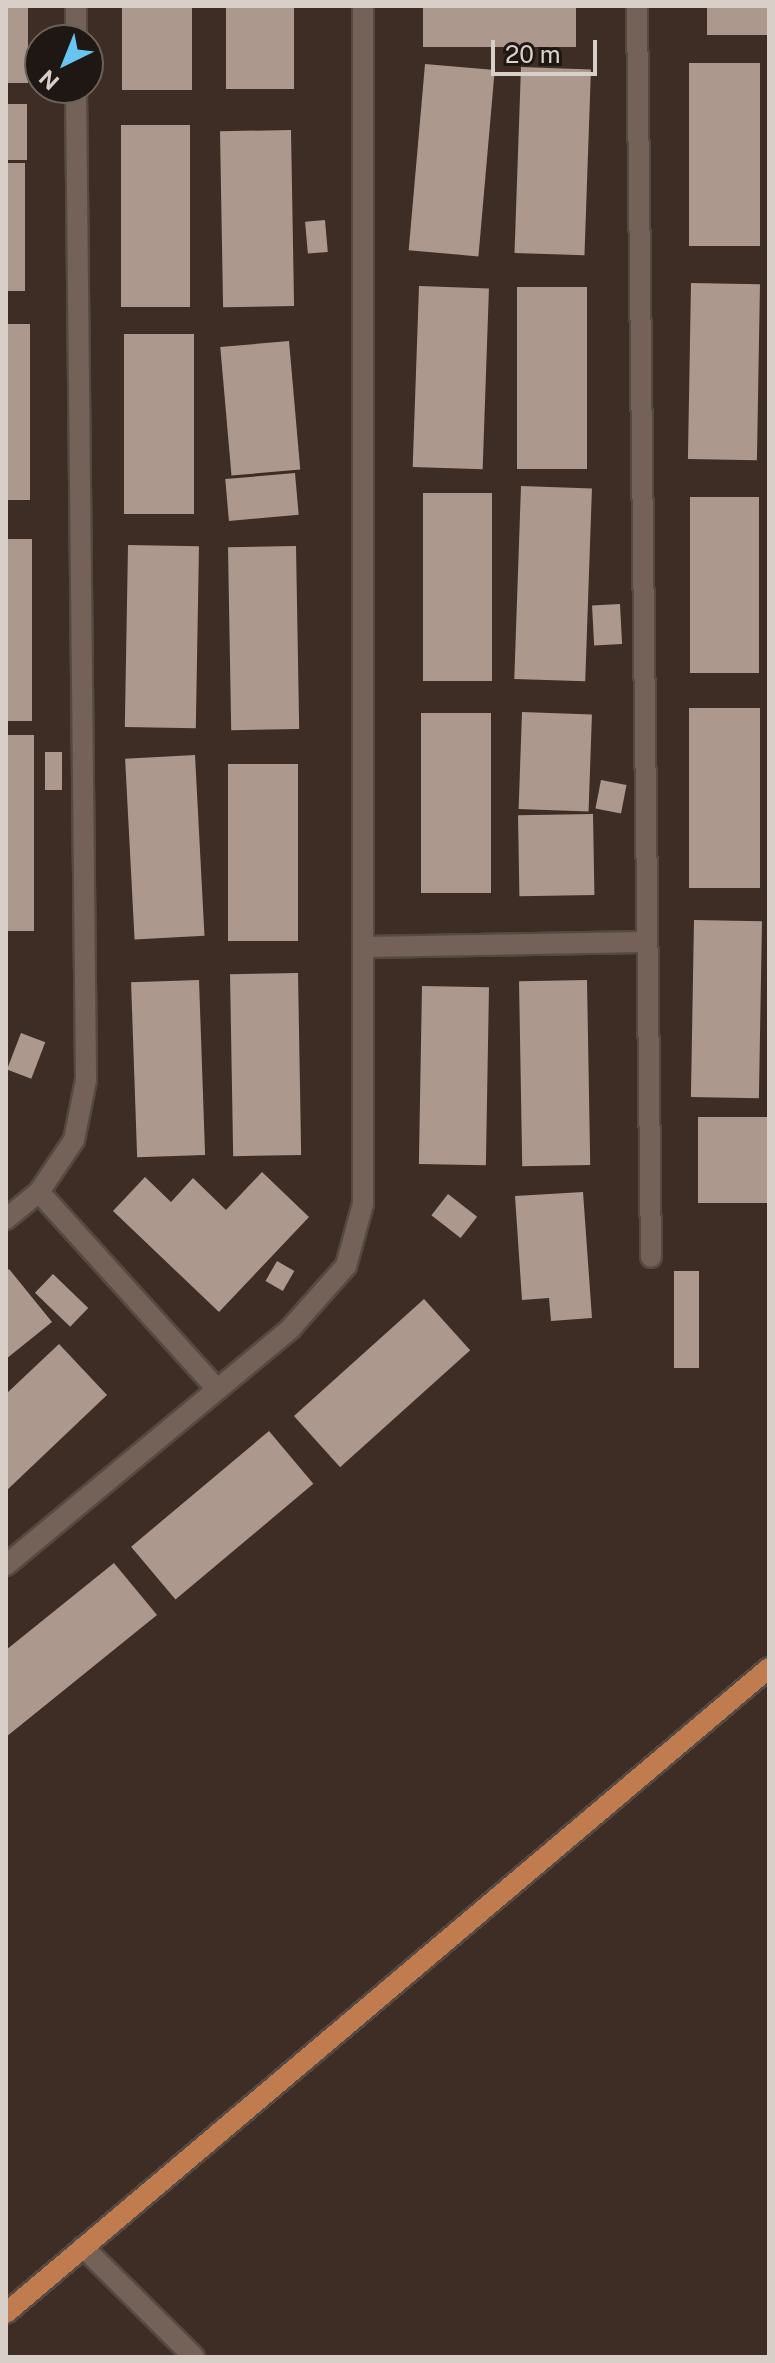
<!DOCTYPE html>
<html>
<head>
<meta charset="utf-8">
<style>
  body { margin:0 }
  #map { position:relative; width:775px; height:2363px; overflow:hidden; background:#3d2d24; font-family:"Public Sans",sans-serif }
  div>[style] { position:absolute }
  .building>* { inset:0; background:#ac988d; transform-origin:0 0 }
  .roads { filter:drop-shadow(2px 0 #564942) drop-shadow(-2px 0 #564942) drop-shadow(0 2px #564942) drop-shadow(0 -2px #564942) }
  .service>* { height:20px; margin:-10px; padding:0 10px; transform-origin:10px; border-radius:10px; background:#746157 }
  .minor>* { height:20px; margin:-10px; padding:0 10px; transform-origin:10px; border-radius:10px; background:#746157 }
  .primary>* { height:20px; margin:-10px; padding:0 10px; transform-origin:10px; border-radius:10px; background:#c07b4f }
  span { translate:-50% -50%; white-space:nowrap; text-align:center; line-height:1.15; -webkit-text-stroke:8px #1e1713; paint-order:stroke }
  .frame { position:absolute; inset:0; border:8px solid #d9cfc9; pointer-events:none }
  .north { position:absolute; left:24px; top:24px; width:80px; height:80px; box-sizing:border-box; background:#1e1713; border:2px solid #69615c; border-radius:50%; rotate:223deg; font-size:22px; font-weight:700; line-height:32px; text-align:center; color:#d9cfc9 }
  .north::after { content:''; display:block; margin:auto; width:28px; height:36px; background:#68c4f0; clip-path:polygon(50% 0,100% 100%,50% 72%,0 100%) }
  .scale { position:absolute; left:491px; top:40px; width:106px; height:36px; box-sizing:border-box; border:4px solid #d9cfc9; border-top:0; padding-left:10px; font-size:24px; line-height:28px; white-space:nowrap; color:#d9cfc9; -webkit-text-stroke:6px #1e1713; paint-order:stroke }
</style>
</head>
<body>
<div id="map">
  <div class="building">
    <div style="left:6px;top:6px;width:22px;height:77px"></div>
    <div style="left:122px;top:6px;width:70px;height:84px"></div>
    <div style="left:226px;top:6px;width:68px;height:83px"></div>
    <div style="left:423px;top:6px;width:153px;height:41px"></div>
    <div style="left:707px;top:6px;width:62px;height:29px"></div>
    <div style="left:689px;top:63px;width:71px;height:183px"></div>
    <div style="left:425px;top:64px;width:70px;height:187px;rotate:5deg"></div>
    <div style="left:521px;top:67px;width:70px;height:186px;rotate:2deg"></div>
    <div style="left:6px;top:104px;width:21px;height:56px"></div>
    <div style="left:121px;top:125px;width:69px;height:182px"></div>
    <div style="left:291px;top:130px;width:176px;height:71px;rotate:89deg"></div>
    <div style="left:6px;top:163px;width:19px;height:128px"></div>
    <div style="left:325px;top:220px;width:32px;height:20px;rotate:85deg"></div>
    <div style="left:691px;top:283px;width:69px;height:176px;rotate:1deg"></div>
    <div style="left:419px;top:286px;width:70px;height:181px;rotate:2deg"></div>
    <div style="left:517px;top:287px;width:70px;height:182px"></div>
    <div style="left:6px;top:324px;width:24px;height:176px"></div>
    <div style="left:124px;top:334px;width:70px;height:180px"></div>
    <div style="left:289px;top:341px;width:129px;height:69px;rotate:85deg"></div>
    <div style="left:295px;top:473px;width:42px;height:70px;rotate:85deg"></div>
    <div style="left:521px;top:486px;width:71px;height:193px;rotate:2deg"></div>
    <div style="left:423px;top:493px;width:69px;height:188px"></div>
    <div style="left:690px;top:497px;width:69px;height:176px"></div>
    <div style="left:6px;top:539px;width:26px;height:182px"></div>
    <div style="left:128px;top:545px;width:71px;height:182px;rotate:1deg"></div>
    <div style="left:296px;top:546px;width:183px;height:68px;rotate:89deg"></div>
    <div style="left:620px;top:604px;width:40px;height:28px;rotate:87deg"></div>
    <div style="left:689px;top:708px;width:71px;height:180px"></div>
    <div style="left:522px;top:712px;width:70px;height:97px;rotate:2deg"></div>
    <div style="left:421px;top:713px;width:70px;height:180px"></div>
    <div style="left:6px;top:735px;width:28px;height:196px"></div>
    <div style="left:62px;top:752px;width:38px;height:17px;rotate:90deg"></div>
    <div style="left:195px;top:755px;width:181px;height:70px;rotate:87deg"></div>
    <div style="left:228px;top:764px;width:70px;height:177px"></div>
    <div style="left:601px;top:780px;width:26px;height:29px;rotate:11deg"></div>
    <div style="left:593px;top:814px;width:81px;height:75px;rotate:89deg"></div>
    <div style="left:694px;top:920px;width:68px;height:177px;rotate:1deg"></div>
    <div style="left:298px;top:973px;width:182px;height:68px;rotate:89deg"></div>
    <div style="left:199px;top:980px;width:175px;height:68px;rotate:88deg"></div>
    <div style="left:587px;top:980px;width:185px;height:68px;rotate:89deg"></div>
    <div style="left:422px;top:986px;width:67px;height:178px;rotate:1deg"></div>
    <div style="left:21px;top:1033px;width:26px;height:39px;rotate:21deg"></div>
    <div style="left:769px;top:1117px;width:86px;height:71px;rotate:90deg"></div>
    <div style="clip-path:polygon(262px 1172px,309px 1217px,219px 1312px,113px 1211px,145px 1177px,171px 1202px,193px 1178px,226px 1210px)"></div>
    <div style="clip-path:polygon(583px 1192px,592px 1318px,551px 1321px,549px 1298px,522px 1300px,515px 1196px)"></div>
    <div style="left:448px;top:1194px;width:37px;height:27px;rotate:38deg"></div>
    <div style="left:277px;top:1261px;width:20px;height:23px;rotate:30deg"></div>
    <div style="clip-path:polygon(9px 1269px,52px 1322px,6px 1359px,6px 1272px)"></div>
    <div style="left:674px;top:1271px;width:25px;height:97px"></div>
    <div style="left:53px;top:1274px;width:49px;height:26px;rotate:44deg"></div>
    <div style="left:424px;top:1299px;width:69px;height:175px;rotate:48deg"></div>
    <div style="clip-path:polygon(59px 1344px,107px 1395px,6px 1491px,6px 1394px)"></div>
    <div style="left:269px;top:1431px;width:69px;height:180px;rotate:50deg"></div>
    <div style="clip-path:polygon(114px 1563px,157px 1615px,6px 1737px,6px 1650px)"></div>
  </div>
  <div class="roads">
    <div class="service">
      <div style="left:83px;top:2247px;width:156px;rotate:44.7deg"></div>
    </div>
    <div class="minor">
      <div style="left:76px;top:6px;width:34px;rotate:90deg"></div>
      <div style="left:637px;top:6px;width:1251px;rotate:89.36deg"></div>
      <div style="left:76px;top:88px;width:992px;rotate:89.42deg"></div>
      <div style="left:86px;top:1080px;width:61px;rotate:101.3deg"></div>
      <div style="left:74px;top:1140px;width:63px;rotate:123.9deg"></div>
      <div style="left:39px;top:1192px;width:266px;rotate:47.9deg"></div>
      <div style="left:363px;top:947px;width:284px;rotate:-1deg"></div>
      <div style="left:6px;top:1219px;width:43px;rotate:-39.3deg"></div>
      <div style="left:6px;top:1565px;width:371px;rotate:-39.7deg"></div>
      <div style="left:291px;top:1328px;width:83px;rotate:-48.4deg"></div>
      <div style="left:346px;top:1266px;width:64px;rotate:-74.7deg"></div>
      <div style="left:363px;top:1204px;width:1198px;rotate:-90deg"></div>
    </div>
    <div class="primary">
      <div style="left:6px;top:2313px;width:999px;rotate:-40.21deg"></div>
    </div>
  </div>
  <div class="frame"></div>
  <div class="north">N</div>
  <div class="scale">20 m</div>
</div>
</body>
</html>
